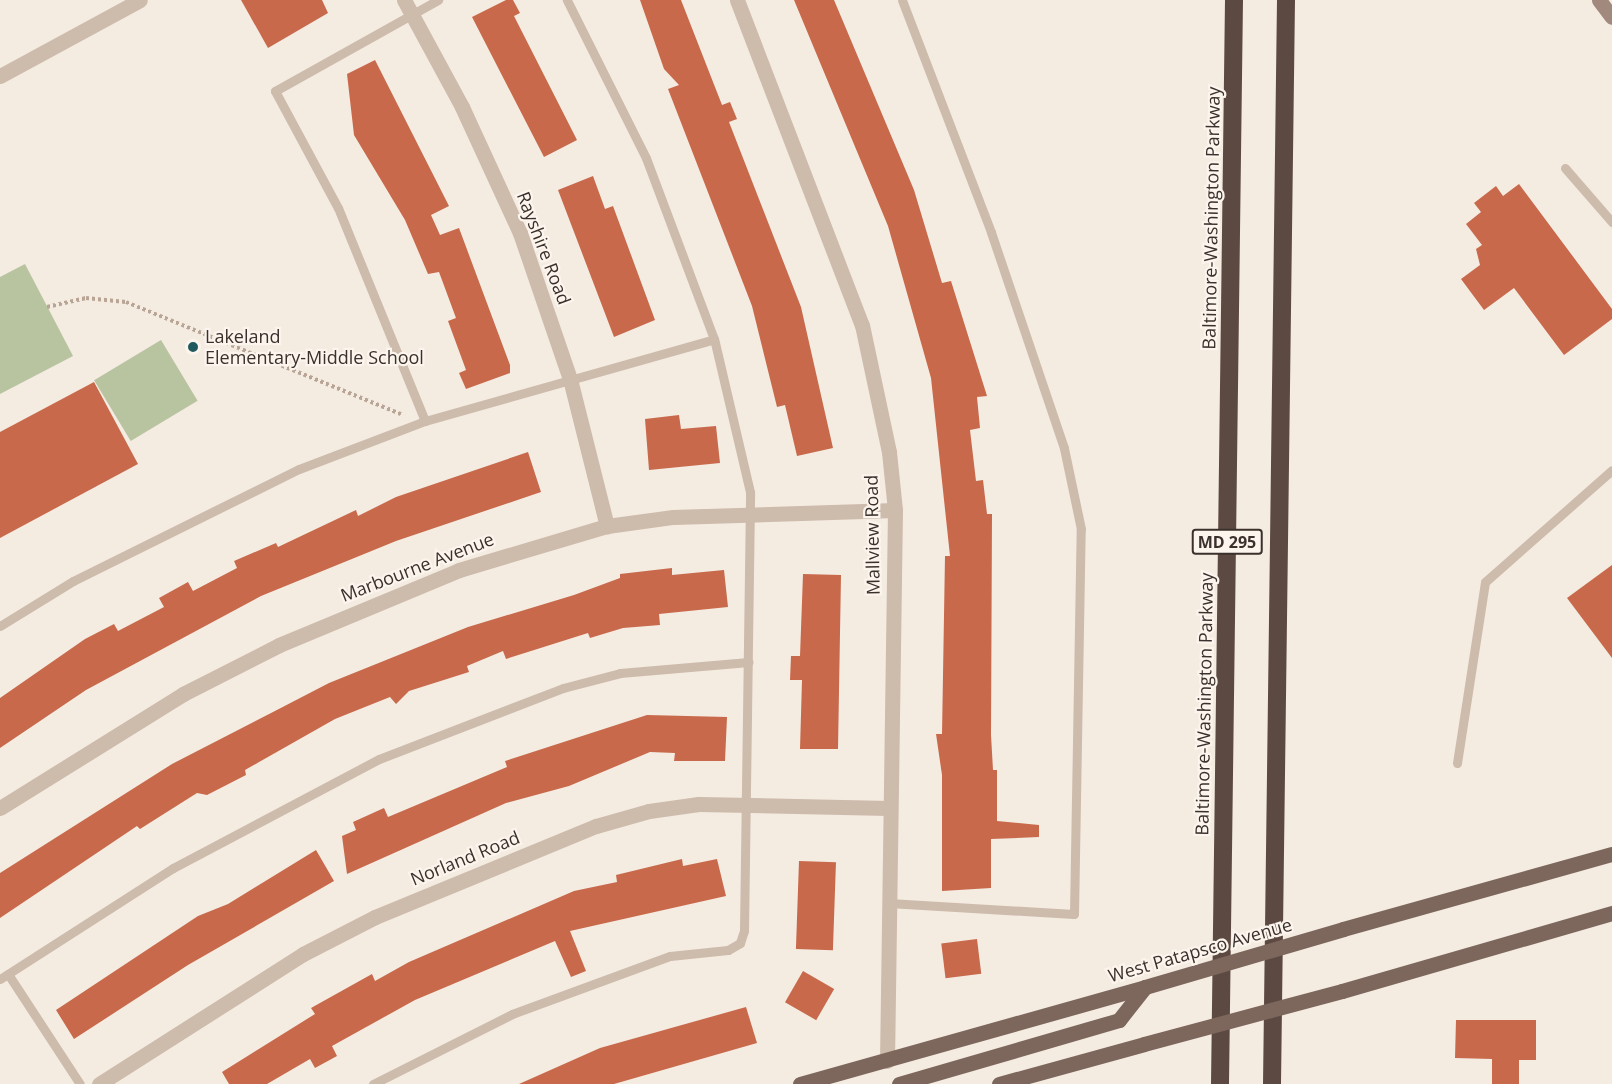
<!DOCTYPE html>
<html>
<head>
<meta charset="utf-8">
<style>
  body { margin:0 }
  #map { position:relative; width:1612px; height:1084px; overflow:hidden; background:#f4ebe1; font-family:"Open Sans",sans-serif }
  div>[style] { position:absolute }
  .green>* { inset:0; background:#b8c4a0; transform-origin:0 0 }
  .building>* { inset:0; background:#c8694b; transform-origin:0 0 }
  .path>* { height:4px; margin-top:-2px; transform-origin:0; background:repeating-linear-gradient(90deg,#b9a596 0 3px,transparent 0 6px) }
  .service>* { height:9px; margin:-4.5px; padding:0 4.5px; transform-origin:4.5px; border-radius:4.5px; background:#cdbbac }
  .minor>* { height:15px; margin:-7.5px; padding:0 7.5px; transform-origin:7.5px; border-radius:7.5px; background:#cdbbac }
  .secondary>* { height:15px; margin:-7.5px; padding:0 7.5px; transform-origin:7.5px; border-radius:7.5px; background:#a18a7d }
  .primary>* { height:15px; margin:-7.5px; padding:0 7.5px; transform-origin:7.5px; border-radius:7.5px; background:#7d675c }
  .motorway>* { height:18px; margin:-9px; padding:0 9px; transform-origin:9px; border-radius:9px; background:#5c4a42 }
  .primary-bridge>* { height:15px; margin:-7.5px; padding:0 7.5px; transform-origin:7.5px; border-radius:7.5px; background:#7d675c }
  .dots>* { width:16px; height:16px; translate:-50% -50%; box-sizing:border-box; border:3px solid #fbf5ee; border-radius:50% }
  span { translate:-50% -50%; white-space:nowrap; text-align:center; line-height:1.15; -webkit-text-stroke:4.5px #fbf5ee; paint-order:stroke }
  .shield-label span { padding:2px 4px; background:#fbf5ee; border:2px solid; border-radius:4px; -webkit-text-stroke-width:0 }
  .shield-label { font-size:16px; color:#3b302b; font-weight:700 }
  .street-label { font-size:18px; color:#3b302b }
  .poi-label { font-size:18px; color:#3b302b }
  .left { translate:0 -50%; text-align:left }
</style>
</head>
<body>
<div id="map">
  <div class="green">
    <div style="clip-path:polygon(25px 264px,73px 356px,0 394px,0 277px)"></div>
    <div style="left:161px;top:340px;width:71px;height:78px;rotate:59deg"></div>
  </div>
  <div class="building">
    <div style="clip-path:polygon(241px 0,322px 0,328px 13px,268px 48px)"></div>
    <div style="clip-path:polygon(506px 0,513px 0,520px 13px,514px 16px,577px 140px,544px 157px,472px 17px)"></div>
    <div style="clip-path:polygon(640px 0,681px 0,722px 105px,730px 102px,737px 119px,729px 122px,801px 307px,833px 448px,797px 456px,785px 405px,777px 407px,752px 306px,668px 89px,679px 85px,664px 69px)"></div>
    <div style="clip-path:polygon(794px 0,834px 0,914px 190px,942px 283px,951px 281px,987px 396px,977px 397px,980px 428px,970px 430px,976px 481px,983px 480px,987px 514px,992px 514px,991px 735px,993px 770px,997px 770px,997px 821px,1039px 825px,1039px 837px,991px 839px,991px 888px,942px 891px,942px 775px,936px 734px,942px 734px,945px 556px,950px 556px,931px 378px,888px 226px)"></div>
    <div style="clip-path:polygon(375px 60px,449px 206px,431px 215px,440px 235px,459px 228px,510px 365px,510px 373px,466px 389px,459px 373px,466px 370px,448px 321px,456px 318px,439px 272px,428px 274px,405px 220px,354px 135px,347px 74px)"></div>
    <div style="clip-path:polygon(593px 176px,605px 209px,613px 206px,655px 320px,614px 337px,558px 190px)"></div>
    <div style="clip-path:polygon(1519px 184px,1612px 309px,1612px 319px,1564px 355px,1514px 288px,1484px 310px,1461px 279px,1480px 265px,1476px 249px,1482px 245px,1466px 224px,1481px 212px,1474px 203px,1496px 186px,1503px 196px)"></div>
    <div style="clip-path:polygon(94px 382px,138px 464px,0 538px,0 432px)"></div>
    <div style="clip-path:polygon(679px 415px,681px 429px,716px 426px,720px 463px,649px 470px,645px 419px)"></div>
    <div style="clip-path:polygon(528px 452px,541px 492px,396px 541px,261px 596px,86px 690px,0 748px,0 698px,85px 639px,114px 624px,118px 631px,164px 607px,159px 598px,188px 582px,193px 591px,237px 568px,234px 561px,276px 543px,278px 547px,356px 510px,358px 516px,396px 497px)"></div>
    <div style="clip-path:polygon(1612px 565px,1612px 658px,1567px 598px)"></div>
    <div style="clip-path:polygon(672px 568px,672px 575px,724px 570px,728px 607px,659px 614px,660px 625px,623px 628px,590px 638px,588px 633px,506px 659px,503px 651px,467px 666px,469px 672px,409px 691px,396px 704px,390px 697px,335px 719px,245px 770px,246px 775px,207px 795px,197px 793px,140px 829px,137px 826px,0 918px,0 873px,172px 764px,273px 712px,329px 683px,468px 627px,574px 595px,620px 578px,620px 574px)"></div>
    <div style="clip-path:polygon(803px 574px,841px 575px,838px 749px,800px 749px,802px 680px,790px 680px,791px 656px,800px 656px)"></div>
    <div style="clip-path:polygon(647px 715px,727px 717px,725px 761px,674px 761px,675px 753px,650px 752px,569px 786px,506px 803px,347px 874px,342px 836px,356px 830px,353px 822px,384px 808px,388px 817px,507px 767px,505px 761px)"></div>
    <div style="clip-path:polygon(316px 850px,334px 881px,188px 965px,74px 1039px,56px 1010px,198px 916px,228px 904px)"></div>
    <div style="clip-path:polygon(682px 859px,683px 866px,717px 859px,726px 896px,570px 931px,586px 971px,571px 977px,555px 941px,415px 1000px,332px 1046px,337px 1056px,315px 1068px,310px 1059px,267px 1084px,229px 1084px,222px 1072px,315px 1014px,311px 1008px,372px 974px,375px 981px,409px 962px,574px 891px,617px 882px,616px 875px)"></div>
    <div style="left:799px;top:861px;width:37px;height:88px;rotate:2deg"></div>
    <div style="left:977px;top:939px;width:35px;height:36px;rotate:83deg"></div>
    <div style="left:803px;top:971px;width:36px;height:36px;rotate:30deg"></div>
    <div style="clip-path:polygon(746px 1007px,757px 1043px,614px 1084px,519px 1084px,600px 1048px)"></div>
    <div style="clip-path:polygon(1456px 1020px,1536px 1020px,1536px 1060px,1519px 1060px,1519px 1084px,1492px 1084px,1492px 1059px,1455px 1058px)"></div>
  </div>
  <div class="path">
    <div style="left:47px;top:307px;width:40px;rotate:-13deg"></div>
    <div style="left:86px;top:298px;width:40px;rotate:5.7deg"></div>
    <div style="left:126px;top:302px;width:297px;rotate:22.2deg"></div>
  </div>
  <div class="service">
    <div style="left:1565px;top:168px;width:72px;rotate:49deg"></div>
    <div style="left:425px;top:421px;width:230px;rotate:-112.2deg"></div>
    <div style="left:338px;top:208px;width:133px;rotate:-118.3deg"></div>
    <div style="left:275px;top:91px;width:187px;rotate:-29.2deg"></div>
    <div style="left:0;top:626px;width:86px;rotate:-31.7deg"></div>
    <div style="left:73px;top:581px;width:252px;rotate:-26.4deg"></div>
    <div style="left:299px;top:469px;width:135px;rotate:-20.9deg"></div>
    <div style="left:425px;top:421px;width:300px;rotate:-15.8deg"></div>
    <div style="left:1457px;top:763px;width:183px;rotate:-81.2deg"></div>
    <div style="left:1485px;top:582px;width:169px;rotate:-41.4deg"></div>
    <div style="left:889px;top:903px;width:185px;rotate:3.4deg"></div>
    <div style="left:1074px;top:914px;width:385px;rotate:-89deg"></div>
    <div style="left:1081px;top:529px;width:83px;rotate:-101.9deg"></div>
    <div style="left:1064px;top:448px;width:228px;rotate:-108.7deg"></div>
    <div style="left:991px;top:232px;width:248px;rotate:-111deg"></div>
    <div style="left:8px;top:974px;width:131px;rotate:56.8deg"></div>
    <div style="left:0;top:979px;width:206px;rotate:-32.7deg"></div>
    <div style="left:173px;top:868px;width:233px;rotate:-27.9deg"></div>
    <div style="left:379px;top:759px;width:197px;rotate:-21.1deg"></div>
    <div style="left:563px;top:688px;width:59px;rotate:-14.7deg"></div>
    <div style="left:620px;top:673px;width:129px;rotate:-4.9deg"></div>
    <div style="left:373px;top:1084px;width:156px;rotate:-26.7deg"></div>
    <div style="left:512px;top:1014px;width:168px;rotate:-20.2deg"></div>
    <div style="left:670px;top:956px;width:58px;rotate:-5.9deg"></div>
    <div style="left:728px;top:950px;width:14px;rotate:-30deg"></div>
    <div style="left:740px;top:943px;width:13px;rotate:-72deg"></div>
    <div style="left:744px;top:931px;width:439px;rotate:-89.2deg"></div>
    <div style="left:750px;top:492px;width:157px;rotate:-103.2deg"></div>
    <div style="left:714px;top:339px;width:193px;rotate:-110.6deg"></div>
    <div style="left:646px;top:158px;width:177px;rotate:-116.6deg"></div>
  </div>
  <div class="minor">
    <div style="left:404px;top:0;width:122px;rotate:61.5deg"></div>
    <div style="left:462px;top:107px;width:139px;rotate:65.3deg"></div>
    <div style="left:520px;top:233px;width:154px;rotate:71.1deg"></div>
    <div style="left:570px;top:379px;width:152px;rotate:75.9deg"></div>
    <div style="left:737px;top:0;width:348px;rotate:69deg"></div>
    <div style="left:862px;top:325px;width:130px;rotate:78deg"></div>
    <div style="left:889px;top:452px;width:58px;rotate:84.1deg"></div>
    <div style="left:895px;top:510px;width:551px;rotate:90.83deg"></div>
    <div style="left:0;top:76px;width:159px;rotate:-28.5deg"></div>
    <div style="left:0;top:808px;width:216px;rotate:-31.9deg"></div>
    <div style="left:183px;top:694px;width:108px;rotate:-27deg"></div>
    <div style="left:279px;top:645px;width:195px;rotate:-22.6deg"></div>
    <div style="left:459px;top:570px;width:154px;rotate:-16.6deg"></div>
    <div style="left:607px;top:526px;width:67px;rotate:-7.8deg"></div>
    <div style="left:673px;top:517px;width:222px;rotate:-1.8deg"></div>
    <div style="left:99px;top:1084px;width:242px;rotate:-32.5deg"></div>
    <div style="left:303px;top:954px;width:81px;rotate:-27.2deg"></div>
    <div style="left:375px;top:917px;width:239px;rotate:-22.4deg"></div>
    <div style="left:596px;top:826px;width:55px;rotate:-15.8deg"></div>
    <div style="left:649px;top:811px;width:50px;rotate:-8deg"></div>
    <div style="left:699px;top:804px;width:190px;rotate:1.2deg"></div>
  </div>
  <div class="secondary">
    <div style="left:1599px;top:0;width:21px;rotate:53deg"></div>
  </div>
  <div class="primary">
    <div style="left:1343px;top:929px;width:279px;rotate:-15.6deg"></div>
    <div style="left:1342px;top:991px;width:281px;rotate:-16.1deg"></div>
    <div style="left:800px;top:1084px;width:358px;rotate:-15.7deg"></div>
    <div style="left:899px;top:1084px;width:229px;rotate:-16.2deg"></div>
    <div style="left:1119px;top:1020px;width:42px;rotate:-51.8deg"></div>
    <div style="left:999px;top:1084px;width:150px;rotate:-15.4deg"></div>
  </div>
  <div class="motorway">
    <div style="left:1220px;top:1084px;width:1084px;rotate:-89.26deg"></div>
    <div style="left:1272px;top:1084px;width:1084px;rotate:-89.26deg"></div>
  </div>
  <div class="primary-bridge">
    <div style="left:1145px;top:987px;width:206px;rotate:-16.3deg"></div>
    <div style="left:1144px;top:1044px;width:205px;rotate:-15deg"></div>
  </div>
  <div class="dots">
    <div style="left:193px;top:347px;background:#1f5a5e"></div>
  </div>
  <div class="shield-label">
    <span style="left:1227px;top:542px">MD 295</span>
  </div>
  <div class="street-label">
    <span style="left:1211px;top:218px;rotate:-89deg">Baltimore-Washington Parkway</span>
    <span style="left:544px;top:248px;rotate:69deg">Rayshire Road</span>
    <span style="left:872px;top:535px;rotate:-91deg">Mallview Road</span>
    <span style="left:417px;top:567px;rotate:-21deg">Marbourne Avenue</span>
    <span style="left:1204px;top:704px;rotate:-89deg">Baltimore-Washington Parkway</span>
    <span style="left:465px;top:858px;rotate:-22deg">Norland Road</span>
    <span style="left:1200px;top:950px;rotate:-16deg">West Patapsco Avenue</span>
  </div>
  <div class="poi-label">
    <span class="left" style="left:205px;top:347px">Lakeland<br>Elementary-Middle School</span>
  </div>
</div>
</body>
</html>
